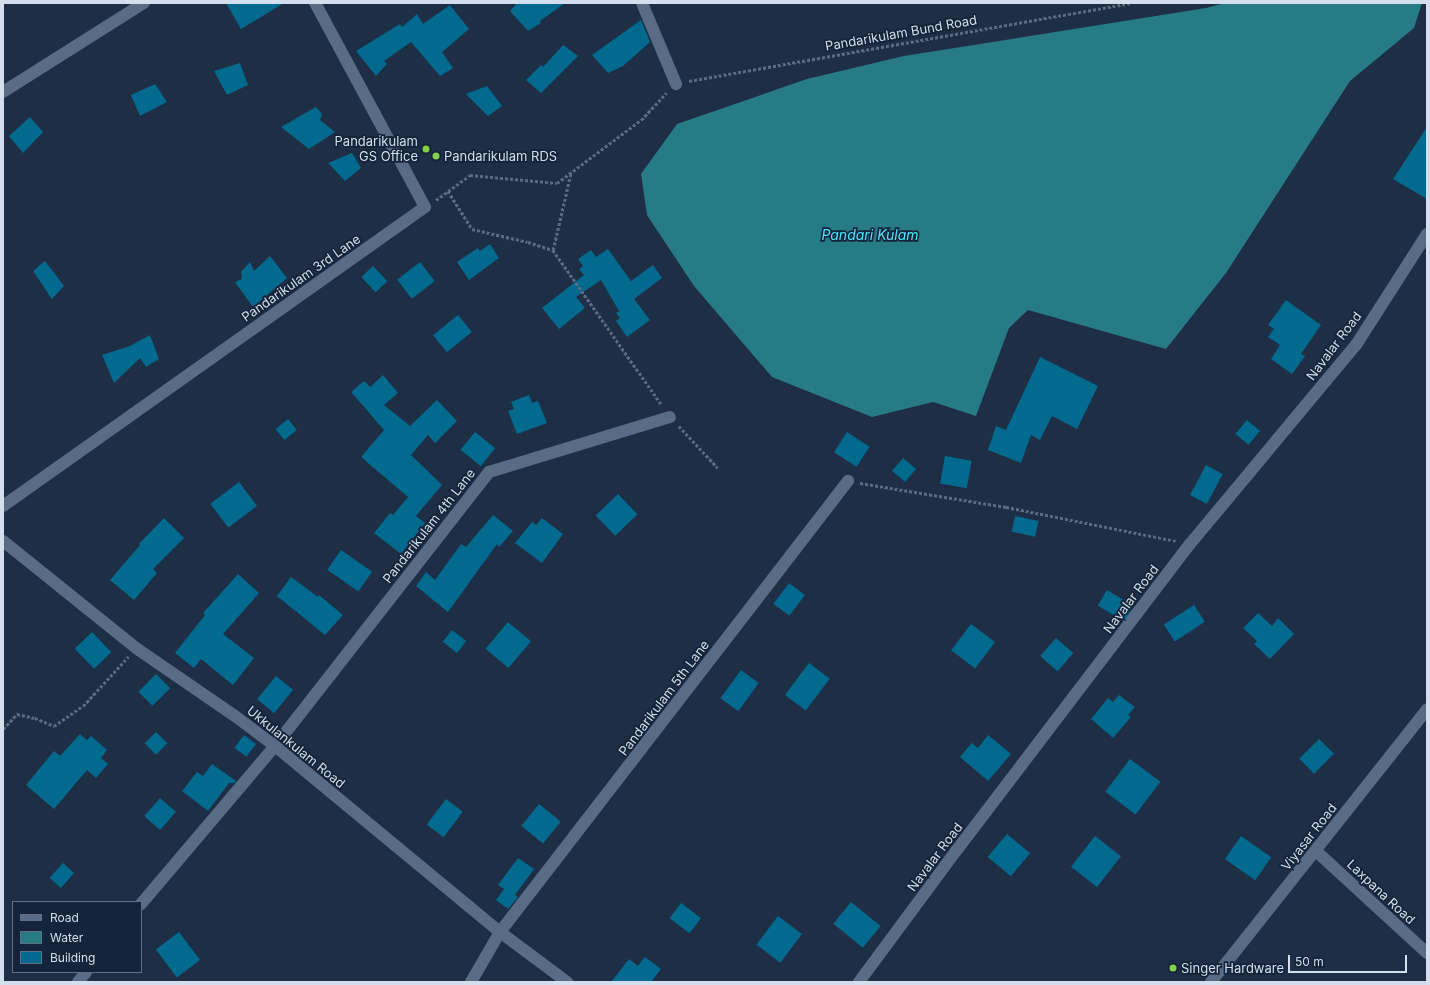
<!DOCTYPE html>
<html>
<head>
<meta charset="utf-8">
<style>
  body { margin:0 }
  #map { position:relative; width:1430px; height:985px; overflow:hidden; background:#1e2e45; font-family:Inter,sans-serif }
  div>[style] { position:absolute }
  .water>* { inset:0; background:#277b85 }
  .building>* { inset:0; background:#026a8f; transform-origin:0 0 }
  .path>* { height:2.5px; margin-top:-1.25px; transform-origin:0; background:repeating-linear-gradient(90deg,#5d6b7f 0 3px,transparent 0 5px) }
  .minor>* { height:12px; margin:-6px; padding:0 6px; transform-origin:6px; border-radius:6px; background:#596c86 }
  .dots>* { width:11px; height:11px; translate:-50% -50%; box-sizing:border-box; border:2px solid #14243a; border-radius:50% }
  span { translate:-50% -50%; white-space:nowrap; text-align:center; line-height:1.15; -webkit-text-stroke:3.5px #14243a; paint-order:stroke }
  .street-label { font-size:13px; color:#d4dfed }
  .poi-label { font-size:13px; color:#d4dfed }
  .right { translate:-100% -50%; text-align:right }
  .left { translate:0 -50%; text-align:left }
  .water-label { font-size:14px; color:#4be8fb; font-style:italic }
  .frame { position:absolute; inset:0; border:4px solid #d4dfed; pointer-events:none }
  .legend { position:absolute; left:12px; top:901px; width:130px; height:72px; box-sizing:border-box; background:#14243a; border:1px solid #616f82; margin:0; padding:5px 7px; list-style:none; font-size:12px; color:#d4dfed }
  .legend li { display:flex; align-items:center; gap:8px; height:20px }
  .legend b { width:20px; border:1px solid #616f82 }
  .scale { position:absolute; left:1288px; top:955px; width:119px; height:18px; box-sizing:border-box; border:2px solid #d4dfed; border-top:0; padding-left:5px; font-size:12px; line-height:14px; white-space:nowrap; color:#d4dfed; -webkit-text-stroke:3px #14243a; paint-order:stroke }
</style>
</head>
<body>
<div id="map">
  <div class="water">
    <div style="clip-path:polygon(1225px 3px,1422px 3px,1414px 28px,1350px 81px,1226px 273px,1166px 349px,1028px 310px,1009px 328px,976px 416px,933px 402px,872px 417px,772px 377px,694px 286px,647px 215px,641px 174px,677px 124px,807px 79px,904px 56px,1206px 8px)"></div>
  </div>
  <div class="building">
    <div style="clip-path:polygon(226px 3px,284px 3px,241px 29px)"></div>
    <div style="clip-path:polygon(517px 3px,565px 3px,540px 21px,541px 23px,528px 31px,510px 11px)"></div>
    <div style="clip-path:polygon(450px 5px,469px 29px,442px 52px,453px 68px,440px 76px,411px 42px,384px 61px,387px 64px,376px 76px,356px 51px,400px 24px,402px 27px,417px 14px,423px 24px)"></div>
    <div style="clip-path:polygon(641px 20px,650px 42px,623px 66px,608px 73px,592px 55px)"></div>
    <div style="clip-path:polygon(563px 45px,578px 56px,541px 93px,526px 80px,541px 65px,543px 67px)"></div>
    <div style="clip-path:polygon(240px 63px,248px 85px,227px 95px,214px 71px)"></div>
    <div style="clip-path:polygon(155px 84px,167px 102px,140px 116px,131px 95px)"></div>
    <div style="clip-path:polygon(487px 86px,502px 106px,488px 116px,466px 94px)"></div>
    <div style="clip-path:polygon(316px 107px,322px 114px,320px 120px,335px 132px,309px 149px,281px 127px)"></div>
    <div style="clip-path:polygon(30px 117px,43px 132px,23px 153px,9px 136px)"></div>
    <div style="clip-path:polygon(1427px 127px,1427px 199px,1393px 179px)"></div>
    <div style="clip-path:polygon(352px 153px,361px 168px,345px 181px,328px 163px)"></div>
    <div style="clip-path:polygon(490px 244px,499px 258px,469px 280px,457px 262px,478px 248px,480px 251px)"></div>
    <div style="clip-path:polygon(608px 249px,631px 281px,653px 265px,662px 278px,634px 299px,650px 320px,627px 337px,616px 321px,620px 318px,616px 313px,619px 311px,601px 280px,576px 297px,585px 308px,559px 329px,542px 308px,584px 275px,579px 269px,583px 266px,578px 259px,591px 250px,596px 257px)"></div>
    <div style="clip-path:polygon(270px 256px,287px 278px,253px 307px,235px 282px,242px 279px,241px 272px,250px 262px,254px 271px)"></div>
    <div style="clip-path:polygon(45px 261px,64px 286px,52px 299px,33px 271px)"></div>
    <div style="left:420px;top:262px;width:24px;height:29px;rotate:52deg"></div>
    <div style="left:373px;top:266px;width:21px;height:16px;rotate:47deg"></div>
    <div style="clip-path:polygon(1286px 300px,1321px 325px,1301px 354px,1305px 356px,1292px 374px,1271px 359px,1280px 345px,1268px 337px,1274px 329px,1268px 325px)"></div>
    <div style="left:458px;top:315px;width:22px;height:32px;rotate:51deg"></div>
    <div style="clip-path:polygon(150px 335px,159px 359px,146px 367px,140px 358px,114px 383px,102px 355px,130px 346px)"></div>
    <div style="clip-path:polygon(1040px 357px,1098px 386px,1077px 429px,1052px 416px,1040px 440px,1031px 435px,1021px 463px,988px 450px,996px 426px,1006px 430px)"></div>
    <div style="clip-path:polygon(383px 375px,398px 393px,384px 405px,410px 426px,437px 400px,457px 421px,435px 443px,428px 435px,411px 455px,442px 485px,416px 516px,425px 523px,401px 554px,374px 533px,390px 513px,393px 515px,408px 497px,361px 457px,384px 430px,351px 392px,364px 381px,370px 387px)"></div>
    <div style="clip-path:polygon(529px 395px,532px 403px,538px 401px,547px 423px,517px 434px,508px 411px,514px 409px,511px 402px)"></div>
    <div style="left:288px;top:419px;width:14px;height:16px;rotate:51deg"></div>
    <div style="left:1247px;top:420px;width:17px;height:18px;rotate:40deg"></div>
    <div style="left:475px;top:432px;width:26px;height:23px;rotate:39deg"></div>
    <div style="left:847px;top:432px;width:27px;height:24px;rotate:33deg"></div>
    <div style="left:945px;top:456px;width:27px;height:28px;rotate:10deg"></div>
    <div style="left:903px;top:458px;width:17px;height:17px;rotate:40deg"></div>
    <div style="left:1206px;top:465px;width:19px;height:34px;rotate:28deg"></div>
    <div style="left:239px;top:482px;width:30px;height:36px;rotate:53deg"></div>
    <div style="left:618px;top:494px;width:28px;height:31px;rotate:46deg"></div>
    <div style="clip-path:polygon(493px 515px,513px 531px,499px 547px,497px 544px,448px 612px,416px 586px,426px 572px,435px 580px,461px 544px,466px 547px)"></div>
    <div style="left:1015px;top:516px;width:24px;height:16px;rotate:12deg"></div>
    <div style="clip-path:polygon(164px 518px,184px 538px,153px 569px,157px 573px,134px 600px,110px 580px,140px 545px,139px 544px)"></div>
    <div style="clip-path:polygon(542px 518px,563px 534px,542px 563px,515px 543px,532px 522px,536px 525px)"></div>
    <div style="left:341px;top:550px;width:38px;height:24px;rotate:35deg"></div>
    <div style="clip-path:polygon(238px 574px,259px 593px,223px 634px,254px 658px,233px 685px,201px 659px,194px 668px,175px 653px,205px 615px,203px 613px)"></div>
    <div style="clip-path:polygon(291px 577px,318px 597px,319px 595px,343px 615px,325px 635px,277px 596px)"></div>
    <div style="left:789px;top:583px;width:20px;height:26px;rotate:37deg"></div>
    <div style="left:1107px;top:590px;width:31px;height:18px;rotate:31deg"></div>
    <div style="left:1194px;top:605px;width:20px;height:36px;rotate:57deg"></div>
    <div style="clip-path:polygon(1258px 613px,1272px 626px,1278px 618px,1294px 634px,1270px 659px,1254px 644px,1257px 641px,1243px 628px)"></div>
    <div style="left:508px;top:622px;width:30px;height:35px;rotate:40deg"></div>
    <div style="left:971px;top:624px;width:30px;height:33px;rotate:37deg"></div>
    <div style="left:452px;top:630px;width:18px;height:15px;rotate:38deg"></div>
    <div style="left:92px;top:632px;width:28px;height:24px;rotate:46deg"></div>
    <div style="left:1056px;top:638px;width:23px;height:24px;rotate:41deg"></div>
    <div style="left:809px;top:663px;width:26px;height:40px;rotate:37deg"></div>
    <div style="left:741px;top:670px;width:22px;height:35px;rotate:36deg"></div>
    <div style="left:156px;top:674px;width:20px;height:25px;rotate:45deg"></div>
    <div style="left:276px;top:676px;width:22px;height:30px;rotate:39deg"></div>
    <div style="clip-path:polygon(1119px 695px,1135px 707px,1128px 715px,1131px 717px,1113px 738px,1091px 719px,1108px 698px,1113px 702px)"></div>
    <div style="left:156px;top:732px;width:16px;height:16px;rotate:45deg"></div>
    <div style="clip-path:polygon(80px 734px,87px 740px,91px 736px,107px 750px,101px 758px,108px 764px,96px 778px,87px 770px,54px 809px,26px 785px,54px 751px,60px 756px)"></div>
    <div style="left:244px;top:735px;width:15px;height:16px;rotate:37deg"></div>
    <div style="clip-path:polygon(988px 735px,1011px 754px,988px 781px,960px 757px,972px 743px,978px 748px)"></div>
    <div style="left:1319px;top:739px;width:21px;height:28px;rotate:45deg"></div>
    <div style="left:1130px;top:759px;width:38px;height:41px;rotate:37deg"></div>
    <div style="clip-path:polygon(212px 764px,236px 781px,234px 783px,229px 783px,208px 811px,182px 791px,197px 772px,203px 776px)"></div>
    <div style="left:160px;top:798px;width:21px;height:24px;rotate:41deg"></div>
    <div style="left:446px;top:799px;width:21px;height:32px;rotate:37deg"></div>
    <div style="left:539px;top:804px;width:28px;height:28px;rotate:39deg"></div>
    <div style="left:1007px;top:834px;width:30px;height:30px;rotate:40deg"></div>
    <div style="left:1095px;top:836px;width:33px;height:39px;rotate:38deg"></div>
    <div style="left:1241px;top:836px;width:37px;height:28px;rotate:35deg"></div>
    <div style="clip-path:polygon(518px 858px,534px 869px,515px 895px,518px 897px,508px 909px,496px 900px,504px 889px,498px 885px)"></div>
    <div style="left:63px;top:863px;width:15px;height:20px;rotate:42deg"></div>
    <div style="left:851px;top:902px;width:38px;height:28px;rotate:39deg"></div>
    <div style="left:681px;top:903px;width:25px;height:19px;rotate:37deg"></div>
    <div style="left:778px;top:916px;width:30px;height:36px;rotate:37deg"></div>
    <div style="left:179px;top:932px;width:35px;height:29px;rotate:53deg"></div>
    <div style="clip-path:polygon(645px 957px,661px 969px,651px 982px,611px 982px,629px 959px,638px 966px)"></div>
  </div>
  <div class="path">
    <div style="left:689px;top:81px;width:448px;rotate:-10deg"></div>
    <div style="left:448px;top:191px;width:45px;rotate:57.7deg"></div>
    <div style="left:472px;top:229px;width:57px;rotate:13.1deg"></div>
    <div style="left:528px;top:242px;width:26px;rotate:18deg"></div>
    <div style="left:553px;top:250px;width:189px;rotate:54.9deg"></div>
    <div style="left:436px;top:200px;width:42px;rotate:-36.3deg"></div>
    <div style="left:470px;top:175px;width:87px;rotate:5.3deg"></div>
    <div style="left:557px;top:183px;width:105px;rotate:-36.9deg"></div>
    <div style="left:641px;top:120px;width:37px;rotate:-47deg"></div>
    <div style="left:553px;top:250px;width:80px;rotate:-77deg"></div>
    <div style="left:679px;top:426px;width:57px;rotate:47.1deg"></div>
    <div style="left:860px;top:483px;width:148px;rotate:9.3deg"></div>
    <div style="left:1006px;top:507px;width:173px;rotate:11.3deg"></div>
    <div style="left:3px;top:729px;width:21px;rotate:-47deg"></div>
    <div style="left:17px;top:714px;width:18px;rotate:13deg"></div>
    <div style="left:35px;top:718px;width:21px;rotate:23deg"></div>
    <div style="left:54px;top:726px;width:35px;rotate:-35deg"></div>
    <div style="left:83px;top:706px;width:67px;rotate:-47.4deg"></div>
  </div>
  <div class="minor">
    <div style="left:642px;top:3px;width:88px;rotate:67.2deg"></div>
    <div style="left:3px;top:92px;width:167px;rotate:-32.3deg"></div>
    <div style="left:3px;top:506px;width:517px;rotate:-35.32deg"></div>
    <div style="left:425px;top:207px;width:232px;rotate:-118.3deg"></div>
    <div style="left:3px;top:541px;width:171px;rotate:38.8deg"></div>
    <div style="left:136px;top:648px;width:120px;rotate:34.5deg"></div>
    <div style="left:235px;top:716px;width:50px;rotate:36.9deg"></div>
    <div style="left:275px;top:746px;width:292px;rotate:39.6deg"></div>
    <div style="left:500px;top:932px;width:84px;rotate:36.7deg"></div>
    <div style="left:1316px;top:851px;width:151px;rotate:42.6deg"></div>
    <div style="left:141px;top:904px;width:207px;rotate:-49.7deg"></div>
    <div style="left:275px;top:746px;width:348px;rotate:-52deg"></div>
    <div style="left:489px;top:472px;width:189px;rotate:-16.9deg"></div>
    <div style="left:78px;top:982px;width:13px;rotate:-51deg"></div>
    <div style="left:471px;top:982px;width:58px;rotate:-59.9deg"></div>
    <div style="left:500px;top:932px;width:570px;rotate:-52.35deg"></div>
    <div style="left:859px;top:982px;width:163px;rotate:-53.5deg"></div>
    <div style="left:956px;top:851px;width:386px;rotate:-52.7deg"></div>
    <div style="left:1190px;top:544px;width:259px;rotate:-50.2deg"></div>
    <div style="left:1356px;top:345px;width:132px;rotate:-57.4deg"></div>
    <div style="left:1211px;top:982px;width:348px;rotate:-51.6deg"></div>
  </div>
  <div class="dots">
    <div style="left:426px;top:149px;background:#88cf49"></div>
    <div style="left:436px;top:156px;background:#88cf49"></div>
    <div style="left:1173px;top:968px;background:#88cf49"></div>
  </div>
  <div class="street-label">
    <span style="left:901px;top:33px;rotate:-10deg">Pandarikulam Bund Road</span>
    <span style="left:301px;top:278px;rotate:-35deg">Pandarikulam 3rd Lane</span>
    <span style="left:1334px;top:346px;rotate:-53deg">Navalar Road</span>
    <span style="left:429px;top:526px;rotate:-52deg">Pandarikulam 4th Lane</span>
    <span style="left:1131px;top:599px;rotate:-53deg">Navalar Road</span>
    <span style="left:664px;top:698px;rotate:-53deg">Pandarikulam 5th Lane</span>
    <span style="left:296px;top:747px;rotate:39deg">Ukkulankulam Road</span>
    <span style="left:1309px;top:837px;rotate:-52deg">Viyasar Road</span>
    <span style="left:935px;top:857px;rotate:-53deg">Navalar Road</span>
    <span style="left:1381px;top:892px;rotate:43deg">Laxpana Road</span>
  </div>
  <div class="poi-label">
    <span class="right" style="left:418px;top:149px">Pandarikulam<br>GS Office</span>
    <span class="left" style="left:444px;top:156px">Pandarikulam RDS</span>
    <span class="left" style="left:1181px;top:968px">Singer Hardware</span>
  </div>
  <div class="water-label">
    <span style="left:870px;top:235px">Pandari Kulam</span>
  </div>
  <div class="frame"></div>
  <ul class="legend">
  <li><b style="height:5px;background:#596c86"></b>Road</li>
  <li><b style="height:11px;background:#277b85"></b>Water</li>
  <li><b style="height:11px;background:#026a8f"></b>Building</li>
  </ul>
  <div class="scale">50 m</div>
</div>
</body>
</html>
